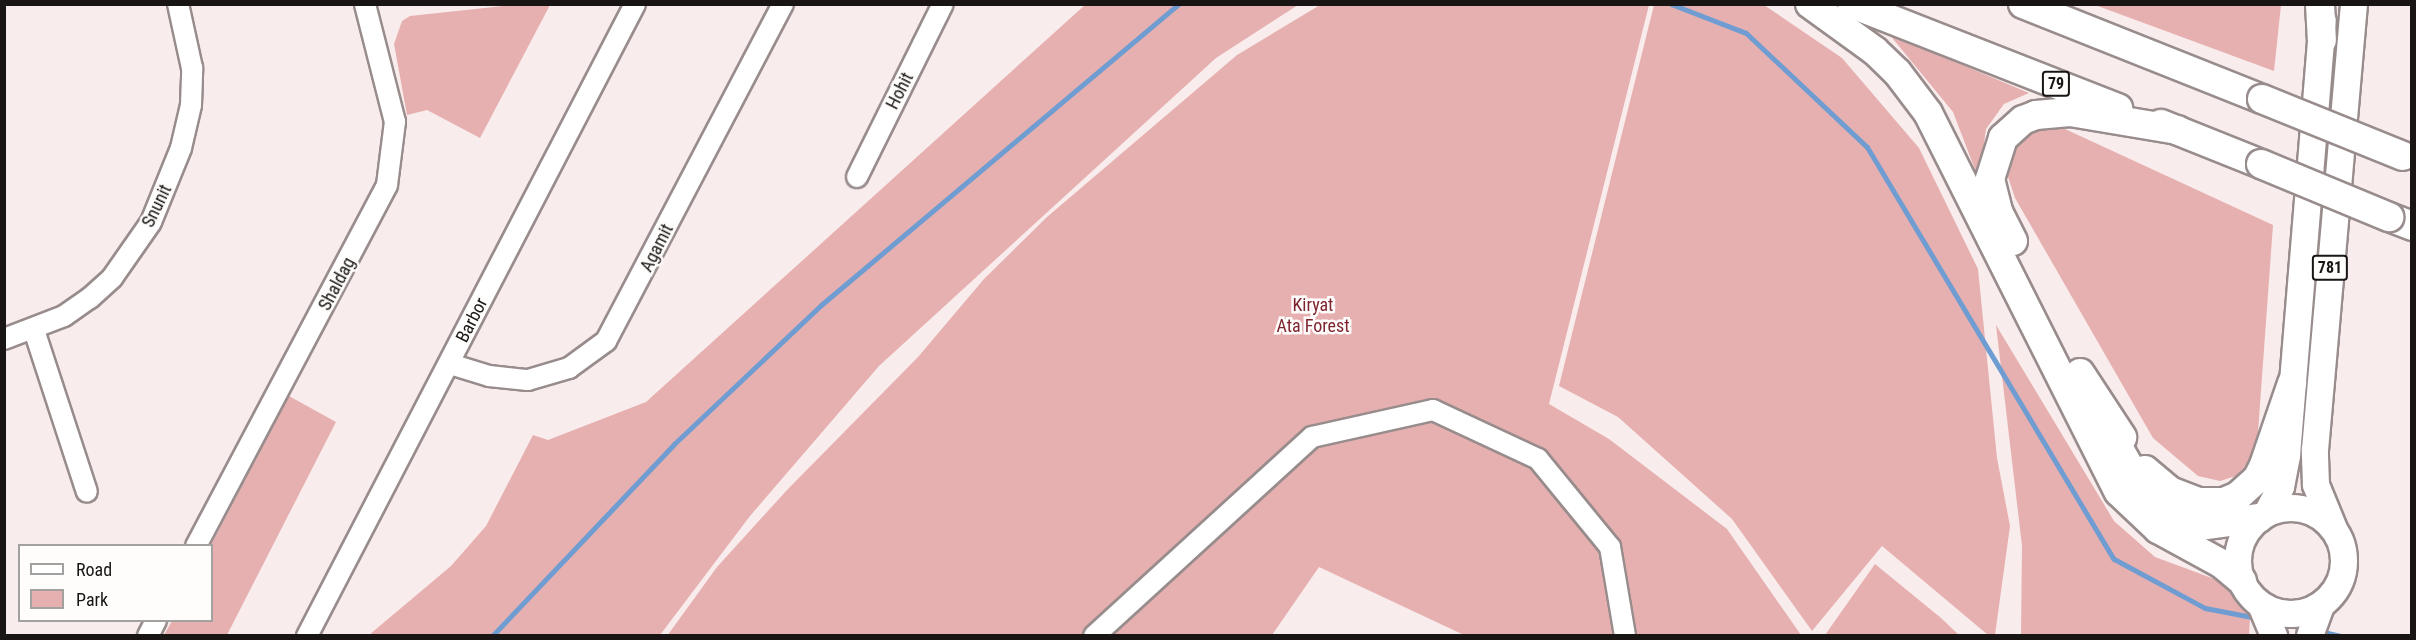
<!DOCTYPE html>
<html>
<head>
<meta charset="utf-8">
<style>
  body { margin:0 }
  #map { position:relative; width:2416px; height:640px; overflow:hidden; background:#f9ecec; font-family:"Roboto Condensed",sans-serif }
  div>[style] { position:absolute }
  .green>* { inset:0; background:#e7b0b0 }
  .stream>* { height:5px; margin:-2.5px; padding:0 2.5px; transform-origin:2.5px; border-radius:2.5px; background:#6f9dd2 }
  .roads { filter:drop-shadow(2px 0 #988c8c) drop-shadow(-2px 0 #988c8c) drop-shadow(0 2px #988c8c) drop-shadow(0 -2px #988c8c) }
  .minor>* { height:20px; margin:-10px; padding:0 10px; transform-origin:10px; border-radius:10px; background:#fff }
  .major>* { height:26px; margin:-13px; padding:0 13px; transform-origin:13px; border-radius:13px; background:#fff }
  .major>.ring { margin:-13px; padding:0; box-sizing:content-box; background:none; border:26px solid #fff; border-radius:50% }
  .highway>* { height:28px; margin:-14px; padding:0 14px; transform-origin:14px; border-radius:14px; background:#fff }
  .bridges { filter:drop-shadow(2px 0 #988c8c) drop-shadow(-2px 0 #988c8c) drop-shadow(0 2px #988c8c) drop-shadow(0 -2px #988c8c) }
  .highway-bridge>* { height:28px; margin:-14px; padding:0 14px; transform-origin:14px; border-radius:14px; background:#fff }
  span { translate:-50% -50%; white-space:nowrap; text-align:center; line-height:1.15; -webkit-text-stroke:5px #fffcfc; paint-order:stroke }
  .shield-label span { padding:2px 4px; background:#fffcfc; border:2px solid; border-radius:4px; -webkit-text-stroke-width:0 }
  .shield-label { font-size:16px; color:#191515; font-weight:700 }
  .street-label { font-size:18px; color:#191515 }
  .park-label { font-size:18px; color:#7e242e }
  .frame { position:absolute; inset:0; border:6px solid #191515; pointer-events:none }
  .legend { position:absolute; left:18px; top:544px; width:195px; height:78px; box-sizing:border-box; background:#fffcfc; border:2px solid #a3a0a0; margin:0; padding:8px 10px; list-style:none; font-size:18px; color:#191515 }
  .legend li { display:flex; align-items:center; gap:12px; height:30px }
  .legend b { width:30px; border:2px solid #a3a0a0 }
</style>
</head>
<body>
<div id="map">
  <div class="green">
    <div style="clip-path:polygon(522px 4px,550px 5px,480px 138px,427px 110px,407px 115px,394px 44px,402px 21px,410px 16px)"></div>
    <div style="clip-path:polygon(1086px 4px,1298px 5px,1216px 58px,879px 366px,750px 516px,660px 635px,369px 635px,451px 566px,486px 526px,533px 435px,548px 440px,646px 402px)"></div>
    <div style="clip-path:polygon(1320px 5px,1649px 5px,1549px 404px,1609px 439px,1727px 529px,1801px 635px,1464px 635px,1319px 567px,1272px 635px,667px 636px,717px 567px,787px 490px,918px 357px,984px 279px,1047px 217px,1237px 55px)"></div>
    <div style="clip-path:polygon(1764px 5px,1842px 58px,1919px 148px,1978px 269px,1997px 458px,2010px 526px,1995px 635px,1988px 635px,1882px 546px,1812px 631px,1732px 519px,1618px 417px,1559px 386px,1654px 5px)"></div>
    <div style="clip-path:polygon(2095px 5px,2281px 5px,2274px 71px)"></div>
    <div style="clip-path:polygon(1889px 34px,2029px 93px,2004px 104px,1986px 129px,1979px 180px,1953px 112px)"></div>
    <div style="clip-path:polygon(2042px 126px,2065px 129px,2273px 225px,2257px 446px,2250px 461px,2236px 476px,2220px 481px,2198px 476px,2153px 438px,2015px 198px,2008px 177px,2007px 159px,2025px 133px)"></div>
    <div style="clip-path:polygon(1996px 325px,2114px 521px,2155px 557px,2228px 584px,2250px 617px,2249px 635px,2021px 635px,2022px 546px)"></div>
    <div style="clip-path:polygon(289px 396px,336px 422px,227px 635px,164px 635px,172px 621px,212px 620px,211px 545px)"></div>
    <div style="clip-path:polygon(1875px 564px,1941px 618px,1959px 635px,1825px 635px)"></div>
  </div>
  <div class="stream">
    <div style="left:1671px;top:4px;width:80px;rotate:21.1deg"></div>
    <div style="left:1746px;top:33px;width:166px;rotate:43.3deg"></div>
    <div style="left:1867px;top:147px;width:480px;rotate:59.1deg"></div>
    <div style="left:2114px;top:559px;width:103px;rotate:28.3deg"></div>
    <div style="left:2205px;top:608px;width:53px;rotate:10.9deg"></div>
    <div style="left:2278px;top:623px;width:26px;rotate:11deg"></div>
    <div style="left:2319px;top:631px;width:22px;rotate:13deg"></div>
    <div style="left:492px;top:636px;width:265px;rotate:-46.5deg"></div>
    <div style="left:674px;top:444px;width:202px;rotate:-43.4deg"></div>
    <div style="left:821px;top:305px;width:468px;rotate:-40.1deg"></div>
  </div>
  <div class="roads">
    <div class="minor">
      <div style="left:857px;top:177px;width:193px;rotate:-63.6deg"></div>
      <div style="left:34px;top:330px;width:170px;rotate:71.9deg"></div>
      <div style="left:4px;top:339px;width:64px;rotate:-21deg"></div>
      <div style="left:64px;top:316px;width:32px;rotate:-35deg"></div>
      <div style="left:90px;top:298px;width:30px;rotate:-42deg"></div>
      <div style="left:112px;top:278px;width:68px;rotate:-55.1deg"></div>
      <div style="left:151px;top:222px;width:80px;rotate:-67.9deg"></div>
      <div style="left:181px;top:148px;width:44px;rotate:-76.9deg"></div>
      <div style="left:191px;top:105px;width:37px;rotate:-88deg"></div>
      <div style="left:192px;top:68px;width:66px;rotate:-102.3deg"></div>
      <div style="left:450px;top:364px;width:41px;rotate:17.1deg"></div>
      <div style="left:489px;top:376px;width:39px;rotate:6deg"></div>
      <div style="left:528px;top:380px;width:43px;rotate:-16.3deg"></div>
      <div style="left:569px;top:368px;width:46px;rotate:-36.1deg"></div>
      <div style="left:606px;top:341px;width:381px;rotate:-62.3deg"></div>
      <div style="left:196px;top:546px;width:408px;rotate:-62.1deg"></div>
      <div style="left:387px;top:185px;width:64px;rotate:-82.8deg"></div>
      <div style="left:395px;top:122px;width:122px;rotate:-104.3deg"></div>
      <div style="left:148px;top:636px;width:18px;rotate:-63deg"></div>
      <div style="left:307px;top:636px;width:712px;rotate:-62.57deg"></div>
      <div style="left:1094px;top:636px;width:295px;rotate:-42.4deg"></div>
      <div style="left:1312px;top:437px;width:124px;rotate:-12.6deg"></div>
      <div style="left:1433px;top:410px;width:116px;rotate:25deg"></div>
      <div style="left:1538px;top:459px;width:114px;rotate:50.7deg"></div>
      <div style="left:1610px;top:547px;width:90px;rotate:80.4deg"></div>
    </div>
    <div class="major">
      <div class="ring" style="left:2238px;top:508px;width:80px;height:80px"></div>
      <div style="left:2267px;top:513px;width:30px;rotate:-62deg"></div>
      <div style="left:2281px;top:487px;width:33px;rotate:-79deg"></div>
      <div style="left:2287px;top:455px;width:436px;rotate:-85.3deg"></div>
      <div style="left:2334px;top:529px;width:48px;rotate:-112.2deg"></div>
      <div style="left:2316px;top:485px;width:35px;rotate:-92deg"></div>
      <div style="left:2315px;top:450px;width:448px;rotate:-85deg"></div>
      <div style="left:2261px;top:605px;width:34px;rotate:67deg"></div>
      <div style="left:2310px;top:636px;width:33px;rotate:-70deg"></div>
    </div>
    <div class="highway">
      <div style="left:1810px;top:4px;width:80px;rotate:35.9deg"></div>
      <div style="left:1875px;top:51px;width:30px;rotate:44deg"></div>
      <div style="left:1897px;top:72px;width:51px;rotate:52.9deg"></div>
      <div style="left:1928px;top:113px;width:424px;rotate:63.3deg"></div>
      <div style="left:2119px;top:492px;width:54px;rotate:43.5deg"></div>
      <div style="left:2158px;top:529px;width:73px;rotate:28.7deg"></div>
      <div style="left:2222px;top:564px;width:26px;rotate:40deg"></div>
      <div style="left:1852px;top:4px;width:286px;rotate:21.4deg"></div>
      <div style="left:2023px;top:4px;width:257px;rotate:21.7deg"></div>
      <div style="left:2320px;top:4px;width:36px;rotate:87deg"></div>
      <div style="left:2161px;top:124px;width:108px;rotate:21.8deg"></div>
      <div style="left:2389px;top:217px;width:25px;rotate:21deg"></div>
      <div style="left:2013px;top:241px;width:34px;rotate:-117deg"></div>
      <div style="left:1998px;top:211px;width:33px;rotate:-104deg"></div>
      <div style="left:1990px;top:179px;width:43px;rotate:-72.4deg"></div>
      <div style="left:2003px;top:138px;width:27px;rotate:-42deg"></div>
      <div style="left:2023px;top:120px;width:14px;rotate:-21deg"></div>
      <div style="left:2036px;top:115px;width:34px;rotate:-5deg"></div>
      <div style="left:2070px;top:112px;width:109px;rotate:9.5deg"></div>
      <div style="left:2080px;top:373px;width:77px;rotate:56.7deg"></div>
      <div style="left:2105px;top:424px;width:75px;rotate:60.4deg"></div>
      <div style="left:2142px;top:489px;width:34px;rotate:43deg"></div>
      <div style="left:2167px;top:512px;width:37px;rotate:22deg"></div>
      <div style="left:2201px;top:526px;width:59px;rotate:-7.9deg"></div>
      <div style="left:2145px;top:470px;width:33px;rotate:40deg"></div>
      <div style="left:2170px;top:491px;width:30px;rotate:21deg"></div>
      <div style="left:2198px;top:502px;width:26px"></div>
      <div style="left:2224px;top:502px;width:15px;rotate:-23deg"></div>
      <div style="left:2238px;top:496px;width:25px;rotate:-42deg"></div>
      <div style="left:2257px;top:479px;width:16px;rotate:-63deg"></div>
      <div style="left:2264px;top:465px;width:87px;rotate:-71.1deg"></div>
    </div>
  </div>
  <div class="bridges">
    <div class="highway-bridge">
      <div style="left:2262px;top:99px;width:152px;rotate:22deg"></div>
      <div style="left:2261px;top:164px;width:139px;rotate:22.5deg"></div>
    </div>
  </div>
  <div class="shield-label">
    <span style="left:2056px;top:84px">79</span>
    <span style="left:2330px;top:268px">781</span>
  </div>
  <div class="street-label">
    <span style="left:900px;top:91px;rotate:-63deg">Hohit</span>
    <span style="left:157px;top:206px;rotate:-64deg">Snunit</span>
    <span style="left:657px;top:248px;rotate:-63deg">Agamit</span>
    <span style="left:337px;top:284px;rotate:-62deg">Shaldag</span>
    <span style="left:472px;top:320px;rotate:-63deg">Barbor</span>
  </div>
  <div class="park-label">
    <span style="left:1313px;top:316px">Kiryat<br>Ata Forest</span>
  </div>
  <div class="frame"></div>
  <ul class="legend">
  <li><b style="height:8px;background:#fff"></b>Road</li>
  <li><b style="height:16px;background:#e7b0b0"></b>Park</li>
  </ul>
</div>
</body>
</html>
